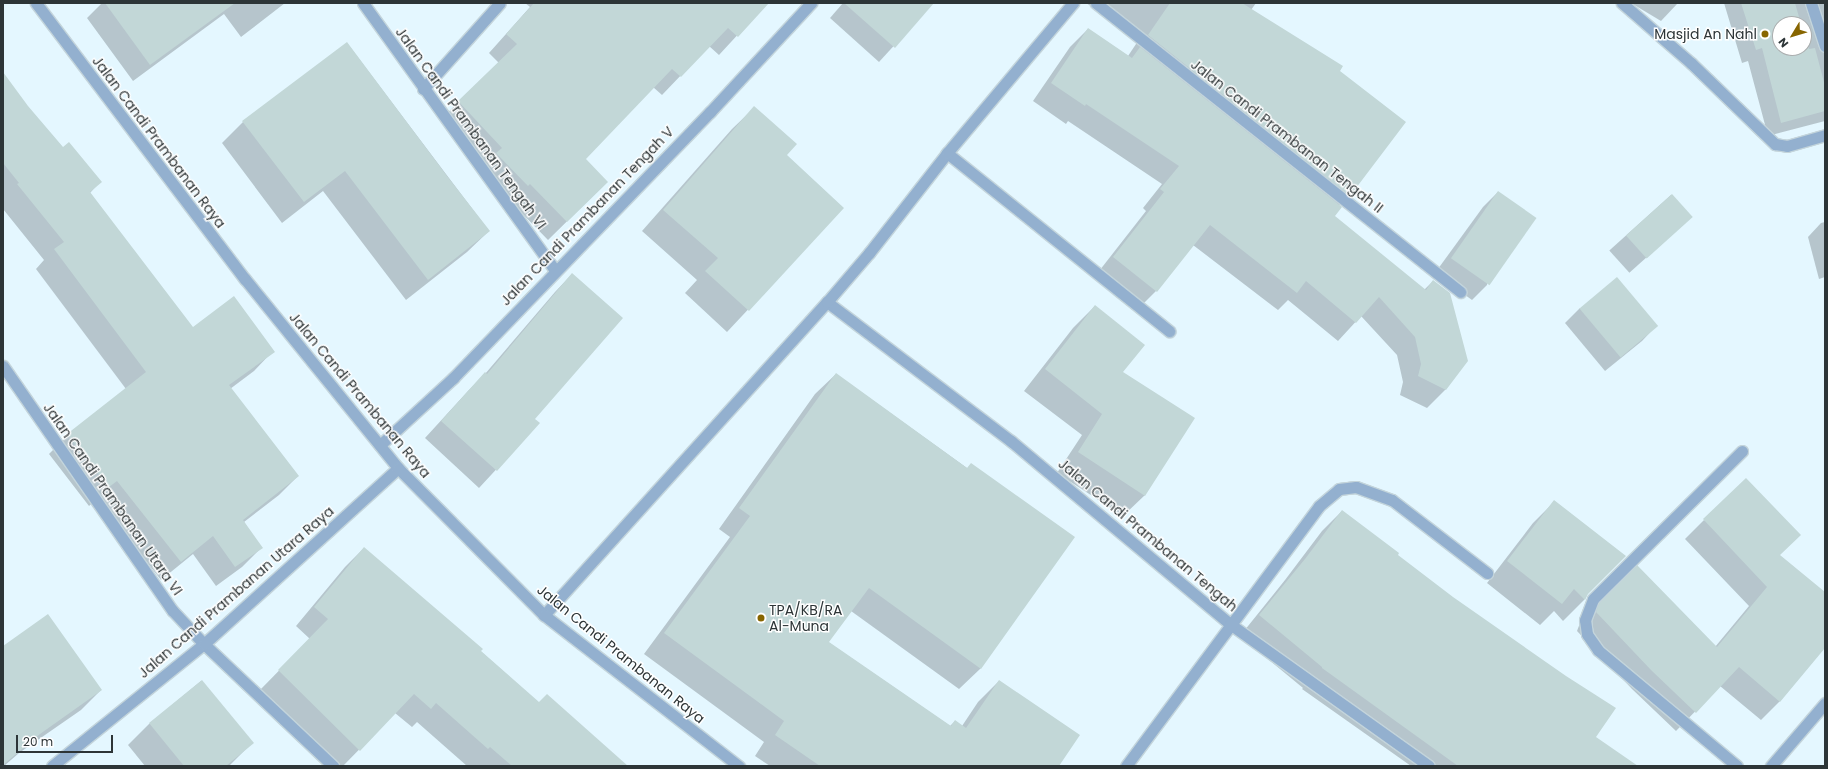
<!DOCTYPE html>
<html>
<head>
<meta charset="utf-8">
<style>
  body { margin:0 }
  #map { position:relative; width:1828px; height:769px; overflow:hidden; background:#e4f7ff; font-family:Poppins,sans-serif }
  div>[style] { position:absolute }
  .shadow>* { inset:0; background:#0003; transform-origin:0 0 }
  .building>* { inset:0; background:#c2d7d7; transform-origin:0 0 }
  .roads { filter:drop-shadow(1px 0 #c3d4db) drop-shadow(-1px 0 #c3d4db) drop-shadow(0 1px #c3d4db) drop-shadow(0 -1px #c3d4db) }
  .minor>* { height:11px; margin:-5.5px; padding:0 5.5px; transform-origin:5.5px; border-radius:5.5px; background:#93b0cf }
  .tertiary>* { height:11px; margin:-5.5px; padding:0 5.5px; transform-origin:5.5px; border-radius:5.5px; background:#93b0cf }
  .dots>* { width:11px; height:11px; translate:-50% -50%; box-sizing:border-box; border:2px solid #fff; border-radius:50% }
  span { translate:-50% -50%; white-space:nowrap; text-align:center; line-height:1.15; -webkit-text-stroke:3px #fff; paint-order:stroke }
  .poi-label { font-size:14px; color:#2d3537 }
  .right { translate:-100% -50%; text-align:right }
  .left { translate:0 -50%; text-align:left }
  .street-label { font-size:14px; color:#2d3537 }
  .frame { position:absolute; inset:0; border:4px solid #2d3537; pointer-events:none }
  .north { position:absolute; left:1772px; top:16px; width:40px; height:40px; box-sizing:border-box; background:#fff; border:1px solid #abaeaf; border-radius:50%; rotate:232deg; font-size:11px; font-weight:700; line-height:16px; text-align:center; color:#2d3537 }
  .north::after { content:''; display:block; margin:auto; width:14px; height:18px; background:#876500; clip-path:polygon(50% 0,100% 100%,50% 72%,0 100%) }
  .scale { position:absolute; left:16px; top:735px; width:97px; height:18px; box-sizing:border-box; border:2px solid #2d3537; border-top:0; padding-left:5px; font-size:12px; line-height:14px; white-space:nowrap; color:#2d3537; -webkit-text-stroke:3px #fff; paint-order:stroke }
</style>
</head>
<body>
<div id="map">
  <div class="shadow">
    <div style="clip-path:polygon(102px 3px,285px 3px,241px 37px,224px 14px,133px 81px,87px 18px)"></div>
    <div style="clip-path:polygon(525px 3px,767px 3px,719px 55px,709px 46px,662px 95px,653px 87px,584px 159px,607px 182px,548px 240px,511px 202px,484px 167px,440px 120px,499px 63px,489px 53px,530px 7px)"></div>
    <div style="clip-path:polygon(843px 3px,933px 3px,879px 62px,830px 18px)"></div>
    <div style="clip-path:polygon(1086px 3px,1256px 3px,1251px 10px,1338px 72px,1349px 195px,1339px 206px,1333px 216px,1424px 290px,1433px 281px,1446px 389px,1427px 408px,1400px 395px,1403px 382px,1397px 355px,1361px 316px,1338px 341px,1288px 300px,1278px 310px,1193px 245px,1156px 291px,1138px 309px,1096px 275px,1146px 211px,1143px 208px,1162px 184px,1068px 121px,1066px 124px,1033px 101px,1070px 47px,1088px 29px,1128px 56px,1140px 38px)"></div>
    <div style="clip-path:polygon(1631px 3px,1678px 3px,1661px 21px)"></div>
    <div style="clip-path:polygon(evenodd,1724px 3px,1825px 3px,1825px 121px,1768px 136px,1748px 61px,1742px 63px,1724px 3px,1780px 24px,1804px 24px,1804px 48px,1780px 48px,1780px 24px)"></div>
    <div style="clip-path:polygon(347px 43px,489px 231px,467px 252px,406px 300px,323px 191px,282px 223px,222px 143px,243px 122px)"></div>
    <div style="clip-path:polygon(3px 74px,27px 106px,63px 148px,100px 182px,90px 193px,192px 329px,273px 351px,254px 371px,230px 389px,298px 476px,279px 495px,244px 522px,261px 548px,242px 567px,216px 586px,193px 554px,161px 580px,97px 499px,89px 506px,49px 454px,68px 435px,126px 389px,36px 269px,44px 260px,3px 209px)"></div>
    <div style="clip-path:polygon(754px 108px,786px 155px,843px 208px,727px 332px,685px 293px,697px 280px,642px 231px,732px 129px)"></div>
    <div style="clip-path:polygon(1498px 192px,1487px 285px,1472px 300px,1435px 273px,1483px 207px)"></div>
    <div style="left:1671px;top:195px;width:30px;height:83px;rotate:48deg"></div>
    <div style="clip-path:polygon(1825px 222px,1825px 277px,1819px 279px,1808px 237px,1821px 223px)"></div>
    <div style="clip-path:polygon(572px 274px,534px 419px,539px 423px,479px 488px,425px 438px,468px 391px,485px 374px,555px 292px)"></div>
    <div style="clip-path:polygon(1095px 306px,1122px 372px,1145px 495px,1123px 516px,1057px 473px,1082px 435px,1024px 391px,1073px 328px)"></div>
    <div style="clip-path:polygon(1580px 308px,1656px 326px,1642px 341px,1605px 371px,1565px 323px)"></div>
    <div style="clip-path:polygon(836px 374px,967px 468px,1073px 538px,980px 669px,959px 689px,851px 611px,828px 642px,950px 726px,955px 721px,962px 726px,978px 702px,999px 681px,1057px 766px,770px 766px,755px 756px,764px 742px,644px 654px,730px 537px,719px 529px,815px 394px)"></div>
    <div style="clip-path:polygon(1554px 502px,1587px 594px,1584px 600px,1563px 621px,1554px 611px,1540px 625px,1487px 583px,1533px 523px)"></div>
    <div style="clip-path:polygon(1342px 511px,1396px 555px,1594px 738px,1636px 766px,1411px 766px,1302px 689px,1303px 688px,1240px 636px,1285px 580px,1322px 531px)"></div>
    <div style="clip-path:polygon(1704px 520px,1779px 555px,1825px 593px,1825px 647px,1780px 701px,1761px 720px,1720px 686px,1676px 731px,1632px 689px,1577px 631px,1580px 623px,1637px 567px,1715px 647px,1749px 606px,1685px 539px)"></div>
    <div style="clip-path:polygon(364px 548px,539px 703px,627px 766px,467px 766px,417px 722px,412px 727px,395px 713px,343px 766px,337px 766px,260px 690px,310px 639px,296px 626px,345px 567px)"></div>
    <div style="clip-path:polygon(3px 647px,101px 690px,81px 710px,19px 753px,4px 766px)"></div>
    <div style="clip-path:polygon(201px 681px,252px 743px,229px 766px,145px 766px,128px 745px,149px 724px)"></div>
  </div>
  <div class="building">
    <div style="clip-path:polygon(105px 3px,235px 3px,150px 65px)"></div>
    <div style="clip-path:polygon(534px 3px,769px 3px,738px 37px,728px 28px,681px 77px,672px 69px,586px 159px,608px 182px,567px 222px,530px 184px,528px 186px,496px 153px,502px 148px,458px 101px,517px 44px,506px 34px)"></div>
    <div style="clip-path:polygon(844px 3px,934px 3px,895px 48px)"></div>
    <div style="clip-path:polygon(1170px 3px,1242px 3px,1343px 66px,1340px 71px,1406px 122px,1350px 196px,1148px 35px)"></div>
    <div style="clip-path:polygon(1741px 3px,1795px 3px,1801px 24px,1780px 24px,1780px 48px,1804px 48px,1804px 33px,1809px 49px,1815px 48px,1825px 86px,1825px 111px,1781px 123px,1762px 48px,1756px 50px)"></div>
    <div style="clip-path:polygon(1088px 28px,1132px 58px,1140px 47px,1342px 207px,1335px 216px,1426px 290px,1433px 280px,1450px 293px,1468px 361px,1446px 390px,1418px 376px,1421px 364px,1415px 337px,1379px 297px,1356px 323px,1306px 281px,1297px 293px,1210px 225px,1157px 292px,1113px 257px,1164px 192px,1160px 189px,1179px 166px,1086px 104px,1085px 106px,1051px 83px)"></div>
    <div style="clip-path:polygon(347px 42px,447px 176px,490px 231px,428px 280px,345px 171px,304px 202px,242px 121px)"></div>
    <div style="clip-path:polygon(3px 72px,28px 106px,63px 147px,69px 142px,102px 182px,90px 192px,193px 327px,234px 296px,275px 352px,229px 385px,299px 476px,243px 520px,263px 548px,235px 567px,213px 536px,181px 562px,117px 481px,109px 487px,67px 434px,146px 372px,54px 249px,64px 242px,17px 184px,19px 183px,3px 163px)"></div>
    <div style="clip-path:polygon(754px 106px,797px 144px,787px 155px,844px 208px,749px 311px,705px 271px,718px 258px,663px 210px)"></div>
    <div style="left:1498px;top:191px;width:47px;height:82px;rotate:35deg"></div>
    <div style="left:1672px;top:194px;width:31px;height:62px;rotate:48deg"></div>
    <div style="clip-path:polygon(572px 273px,623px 318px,535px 419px,540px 423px,497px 471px,441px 421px,485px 372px,487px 374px)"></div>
    <div style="left:1617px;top:277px;width:64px;height:49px;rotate:50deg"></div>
    <div style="clip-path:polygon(1095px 305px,1145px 345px,1123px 372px,1195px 418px,1145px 496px,1078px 452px,1102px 414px,1045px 369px)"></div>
    <div style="clip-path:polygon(836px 373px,967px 468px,971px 463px,1075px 537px,981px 669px,869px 588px,829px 642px,951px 726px,955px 720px,966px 728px,999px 680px,1080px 735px,1059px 766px,820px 766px,775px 735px,784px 721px,664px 633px,750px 516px,739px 508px)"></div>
    <div style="clip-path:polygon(1746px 478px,1801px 535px,1780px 555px,1825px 592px,1825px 648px,1780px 702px,1739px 667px,1696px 713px,1651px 670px,1596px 612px,1599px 603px,1637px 565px,1717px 647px,1767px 587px,1703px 519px)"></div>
    <div style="clip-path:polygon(1554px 500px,1626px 556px,1588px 594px,1585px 600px,1574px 589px,1562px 604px,1507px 561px)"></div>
    <div style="clip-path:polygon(1342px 510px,1399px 553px,1398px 555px,1453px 597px,1566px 676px,1616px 708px,1596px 737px,1638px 766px,1458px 766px,1322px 668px,1322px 667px,1259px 615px,1305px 559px)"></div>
    <div style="clip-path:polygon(364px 547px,483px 649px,481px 651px,539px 702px,547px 694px,628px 766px,512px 766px,490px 747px,488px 749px,436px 703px,431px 709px,414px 694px,360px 751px,278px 670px,328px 619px,314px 607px)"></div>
    <div style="clip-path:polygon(48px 614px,102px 690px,40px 734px,3px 765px,3px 646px)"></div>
    <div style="clip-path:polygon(202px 680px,254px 743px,226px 766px,184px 766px,149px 723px)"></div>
  </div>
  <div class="roads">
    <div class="minor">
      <div style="left:363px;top:3px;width:329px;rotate:54.3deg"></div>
      <div style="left:1096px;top:3px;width:465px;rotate:38.4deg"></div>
      <div style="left:1622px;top:3px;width:91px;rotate:41deg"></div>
      <div style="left:1691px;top:63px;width:117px;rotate:44deg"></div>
      <div style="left:1775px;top:144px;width:12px;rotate:9deg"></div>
      <div style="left:1787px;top:146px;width:40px;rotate:-16deg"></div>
      <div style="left:1811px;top:3px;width:45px;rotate:72deg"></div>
      <div style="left:423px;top:89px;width:115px;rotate:-48.2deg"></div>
      <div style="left:947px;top:153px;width:285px;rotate:38.7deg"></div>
      <div style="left:827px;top:302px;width:231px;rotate:37.1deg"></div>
      <div style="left:1011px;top:441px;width:285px;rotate:39.9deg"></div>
      <div style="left:1230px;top:624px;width:244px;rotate:35.5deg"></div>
      <div style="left:3px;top:366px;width:297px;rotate:55.3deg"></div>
      <div style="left:172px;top:610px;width:47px;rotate:46.7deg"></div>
      <div style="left:204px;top:644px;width:178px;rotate:43.4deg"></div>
      <div style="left:380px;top:445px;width:99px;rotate:-42.5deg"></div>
      <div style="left:453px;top:378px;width:370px;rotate:-46deg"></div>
      <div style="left:710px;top:112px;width:149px;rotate:-47.2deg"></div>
      <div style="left:544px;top:615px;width:422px;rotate:-47.9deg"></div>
      <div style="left:827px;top:302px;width:65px;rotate:-49.4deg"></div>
      <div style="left:869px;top:253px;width:127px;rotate:-52deg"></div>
      <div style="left:947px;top:153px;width:196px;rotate:-50deg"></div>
      <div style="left:52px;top:766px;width:195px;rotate:-38.8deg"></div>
      <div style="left:204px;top:644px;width:262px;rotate:-42.2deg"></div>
      <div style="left:1126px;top:766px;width:324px;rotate:-53.4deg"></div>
      <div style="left:1319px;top:506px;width:26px;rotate:-40deg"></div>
      <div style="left:1339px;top:489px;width:17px;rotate:-7deg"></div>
      <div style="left:1356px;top:487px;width:38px;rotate:20deg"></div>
      <div style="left:1392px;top:500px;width:120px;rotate:37.5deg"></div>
      <div style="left:1737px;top:766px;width:181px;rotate:-140.2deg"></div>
      <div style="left:1598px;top:650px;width:19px;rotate:-125deg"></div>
      <div style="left:1587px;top:634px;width:14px;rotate:-98deg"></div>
      <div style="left:1585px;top:620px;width:22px;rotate:-69deg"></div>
      <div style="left:1593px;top:599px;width:210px;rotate:-44.8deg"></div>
      <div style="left:1771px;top:766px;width:83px;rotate:-49.4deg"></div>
    </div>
    <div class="tertiary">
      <div style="left:36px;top:3px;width:346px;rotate:52.9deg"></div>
      <div style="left:245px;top:279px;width:243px;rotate:51deg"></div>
      <div style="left:398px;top:468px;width:207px;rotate:45.2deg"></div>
      <div style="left:544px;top:615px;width:247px;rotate:37.8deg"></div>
    </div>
  </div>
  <div class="dots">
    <div style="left:1765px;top:34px;background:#876500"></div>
    <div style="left:761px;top:618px;background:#876500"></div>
  </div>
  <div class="poi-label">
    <span class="right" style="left:1757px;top:34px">Masjid An Nahl</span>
    <span class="left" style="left:769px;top:618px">TPA/KB/RA<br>Al-Muna</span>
  </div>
  <div class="street-label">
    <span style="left:471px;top:128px;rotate:54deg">Jalan Candi Prambanan Tengah VI</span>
    <span style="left:1287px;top:136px;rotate:38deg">Jalan Candi Prambanan Tengah II</span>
    <span style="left:159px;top:142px;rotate:53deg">Jalan Candi Prambanan Raya</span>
    <span style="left:587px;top:216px;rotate:-46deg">Jalan Candi Prambanan Tengah V</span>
    <span style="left:360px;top:395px;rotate:50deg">Jalan Candi Prambanan Raya</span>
    <span style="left:113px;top:499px;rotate:55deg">Jalan Candi Prambanan Utara VI</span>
    <span style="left:1148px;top:535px;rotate:40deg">Jalan Candi Prambanan Tengah</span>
    <span style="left:236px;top:592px;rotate:-41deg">Jalan Candi Prambanan Utara Raya</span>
    <span style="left:621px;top:654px;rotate:39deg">Jalan Candi Prambanan Raya</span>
  </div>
  <div class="frame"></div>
  <div class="north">N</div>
  <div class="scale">20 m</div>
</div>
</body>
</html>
